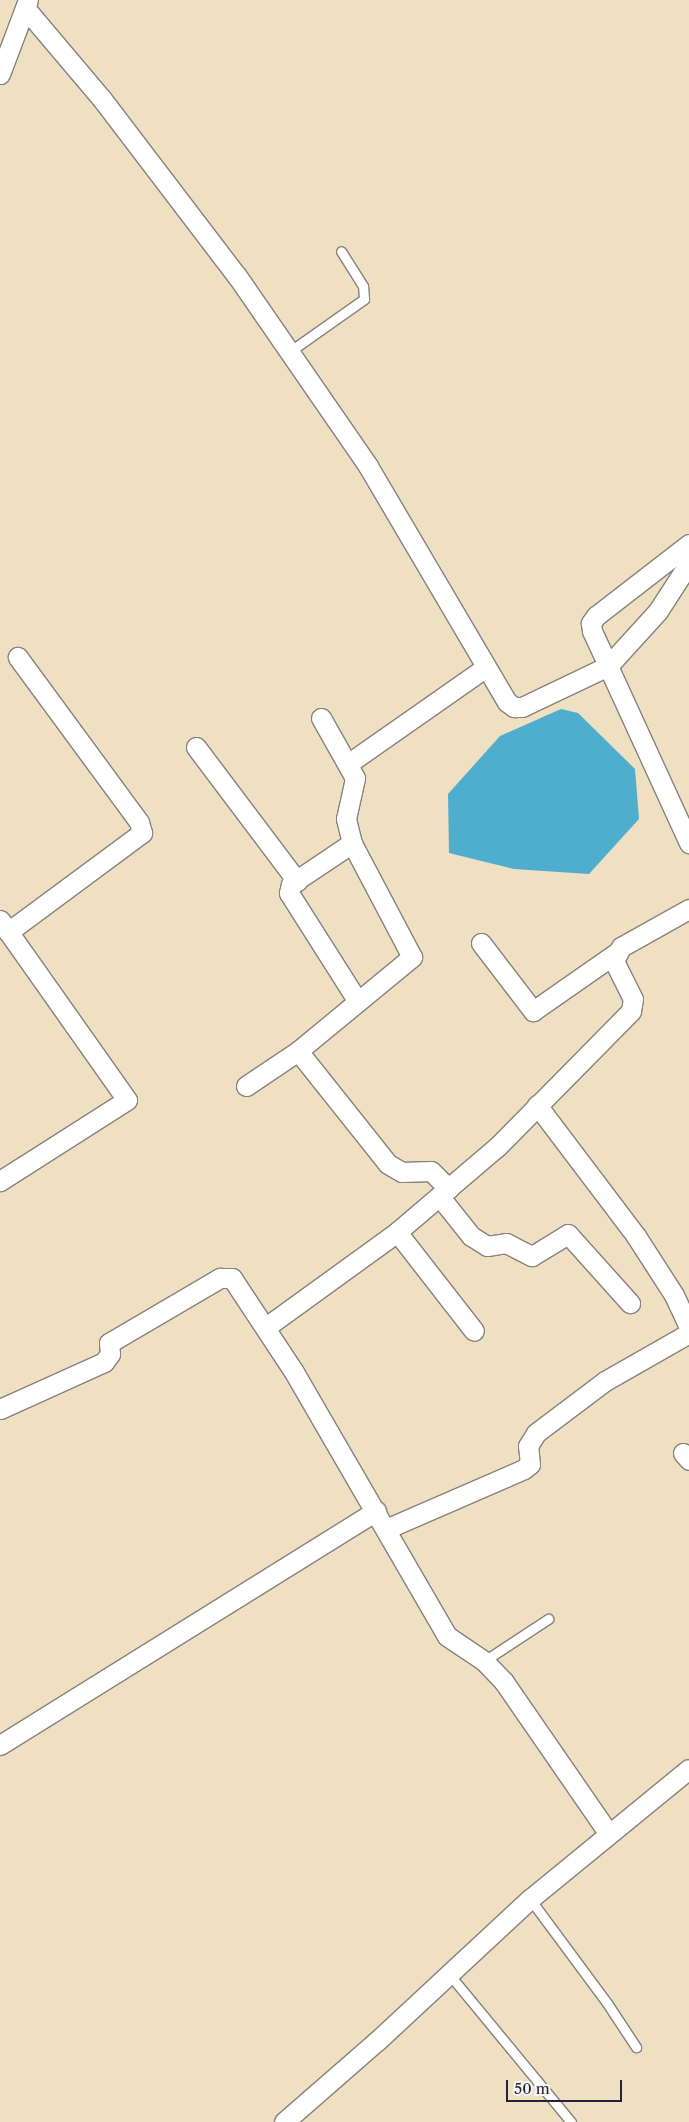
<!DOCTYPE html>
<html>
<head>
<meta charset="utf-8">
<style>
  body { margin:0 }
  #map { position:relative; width:689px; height:2122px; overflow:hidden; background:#eee0c1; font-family:"Libre Caslon Text",serif }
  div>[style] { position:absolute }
  .water>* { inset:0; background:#4fadce }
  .roads { filter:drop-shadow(1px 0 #88817e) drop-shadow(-1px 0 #88817e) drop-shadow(0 1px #88817e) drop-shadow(0 -1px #88817e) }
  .lane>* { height:9px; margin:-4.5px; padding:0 4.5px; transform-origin:4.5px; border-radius:4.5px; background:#fff }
  .street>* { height:19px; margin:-9.5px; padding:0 9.5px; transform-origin:9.5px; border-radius:9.5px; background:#fff }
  span { translate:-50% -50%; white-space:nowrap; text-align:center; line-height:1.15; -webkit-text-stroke:4.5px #f6f6f2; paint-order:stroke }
  .scale { position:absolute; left:506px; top:2080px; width:116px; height:22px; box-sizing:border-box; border:2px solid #22223b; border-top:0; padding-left:6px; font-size:15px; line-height:18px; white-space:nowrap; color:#22223b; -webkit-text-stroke:4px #f6f6f2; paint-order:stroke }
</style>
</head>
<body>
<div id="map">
  <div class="water">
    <div style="clip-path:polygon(561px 709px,578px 713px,635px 769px,639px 819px,589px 874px,514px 869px,449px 853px,448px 794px,500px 736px)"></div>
  </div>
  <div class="roads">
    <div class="lane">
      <div style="left:289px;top:352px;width:92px;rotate:-35.2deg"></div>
      <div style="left:364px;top:299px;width:13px;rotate:-94deg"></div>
      <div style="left:363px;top:286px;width:41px;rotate:-122.2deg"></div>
      <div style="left:484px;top:1661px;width:77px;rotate:-33.3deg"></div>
      <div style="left:530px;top:1899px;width:129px;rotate:53.5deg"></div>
      <div style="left:607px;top:2003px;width:53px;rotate:56.6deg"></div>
      <div style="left:449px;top:1974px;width:192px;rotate:50.5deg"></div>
    </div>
    <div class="street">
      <div style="left:25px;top:8px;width:119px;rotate:49.8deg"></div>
      <div style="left:102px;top:99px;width:223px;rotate:52.7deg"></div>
      <div style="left:237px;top:276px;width:231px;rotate:55.4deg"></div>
      <div style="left:368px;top:466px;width:274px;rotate:59.5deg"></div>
      <div style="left:507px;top:702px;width:9px;rotate:36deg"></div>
      <div style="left:514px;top:707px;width:8px"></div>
      <div style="left:522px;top:707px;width:95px;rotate:-25.5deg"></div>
      <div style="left:608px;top:666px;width:195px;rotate:65.4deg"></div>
      <div style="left:0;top:74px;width:79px;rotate:-69.3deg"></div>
      <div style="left:689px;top:544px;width:118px;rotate:142.3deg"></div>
      <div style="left:596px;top:616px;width:9px;rotate:126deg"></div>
      <div style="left:591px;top:623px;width:8px;rotate:83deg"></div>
      <div style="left:592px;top:631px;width:38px;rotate:65deg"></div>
      <div style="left:608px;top:666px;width:74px;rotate:-47.7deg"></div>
      <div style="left:658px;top:611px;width:57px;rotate:-57.1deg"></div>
      <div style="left:196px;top:747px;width:168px;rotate:53deg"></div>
      <div style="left:349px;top:763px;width:167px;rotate:-35deg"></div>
      <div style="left:352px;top:843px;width:73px;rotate:146.1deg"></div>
      <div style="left:291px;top:884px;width:9px;rotate:103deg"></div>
      <div style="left:289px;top:893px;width:127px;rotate:57.6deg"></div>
      <div style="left:0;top:920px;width:220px;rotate:54.8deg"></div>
      <div style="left:127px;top:1100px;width:151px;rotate:147.5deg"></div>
      <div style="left:8px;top:932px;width:167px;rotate:-36.5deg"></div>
      <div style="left:142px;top:833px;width:11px;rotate:-105deg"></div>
      <div style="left:139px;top:822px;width:205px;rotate:-126.3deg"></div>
      <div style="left:481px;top:943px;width:86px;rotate:52.6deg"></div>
      <div style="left:533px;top:1011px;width:101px;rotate:-34.9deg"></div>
      <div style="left:298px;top:1051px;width:144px;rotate:51.5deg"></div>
      <div style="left:388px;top:1164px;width:16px;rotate:30deg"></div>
      <div style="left:402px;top:1172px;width:29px;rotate:-2deg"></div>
      <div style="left:431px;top:1171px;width:25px;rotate:45deg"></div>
      <div style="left:246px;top:1086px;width:63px;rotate:-33.9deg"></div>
      <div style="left:298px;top:1051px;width:148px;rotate:-39.5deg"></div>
      <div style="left:412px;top:957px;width:129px;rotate:-117.8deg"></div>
      <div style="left:352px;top:843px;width:25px;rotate:-104deg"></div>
      <div style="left:346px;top:819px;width:42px;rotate:-77.6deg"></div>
      <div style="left:355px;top:778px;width:69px;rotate:-119.5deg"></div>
      <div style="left:537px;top:1105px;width:164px;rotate:52.9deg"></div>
      <div style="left:636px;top:1236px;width:70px;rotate:57.2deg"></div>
      <div style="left:674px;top:1295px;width:35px;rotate:65deg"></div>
      <div style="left:440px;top:1197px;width:50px;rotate:51.5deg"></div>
      <div style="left:471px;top:1236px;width:19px;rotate:32deg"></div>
      <div style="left:487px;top:1246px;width:19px;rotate:-9deg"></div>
      <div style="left:506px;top:1243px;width:29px;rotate:27deg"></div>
      <div style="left:532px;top:1256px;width:42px;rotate:-31.4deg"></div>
      <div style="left:568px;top:1234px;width:93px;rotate:48.1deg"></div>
      <div style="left:397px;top:1232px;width:125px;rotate:52.1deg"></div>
      <div style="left:266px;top:1327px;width:162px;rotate:-35.9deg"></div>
      <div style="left:397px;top:1232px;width:131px;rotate:-40.4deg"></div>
      <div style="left:497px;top:1147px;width:191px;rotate:-45.4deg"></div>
      <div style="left:631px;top:1011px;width:12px;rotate:-81deg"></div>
      <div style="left:633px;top:999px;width:42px;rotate:-116.6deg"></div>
      <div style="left:614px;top:961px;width:16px;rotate:-63deg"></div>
      <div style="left:621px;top:947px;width:78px;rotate:-29.2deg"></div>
      <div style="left:0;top:1409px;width:114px;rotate:-24.3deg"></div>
      <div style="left:104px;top:1362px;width:10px;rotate:-53deg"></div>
      <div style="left:110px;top:1354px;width:11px;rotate:-95deg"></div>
      <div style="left:109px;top:1343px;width:129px;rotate:-30.4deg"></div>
      <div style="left:220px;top:1278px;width:12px"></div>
      <div style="left:232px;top:1278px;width:113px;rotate:56.6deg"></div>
      <div style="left:294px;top:1372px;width:305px;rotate:59.9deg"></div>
      <div style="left:447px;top:1636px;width:45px;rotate:34deg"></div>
      <div style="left:484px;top:1661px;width:29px;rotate:46deg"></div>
      <div style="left:504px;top:1682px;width:183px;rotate:55.4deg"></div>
      <div style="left:683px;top:1453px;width:9px;rotate:49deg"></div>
      <div style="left:386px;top:1529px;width:150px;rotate:-23.5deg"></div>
      <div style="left:524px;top:1469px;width:8px;rotate:-40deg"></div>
      <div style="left:530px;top:1464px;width:18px;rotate:-96deg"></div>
      <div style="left:528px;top:1446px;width:15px;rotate:-58deg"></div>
      <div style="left:536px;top:1433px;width:86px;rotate:-37deg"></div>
      <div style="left:605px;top:1381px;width:97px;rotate:-29.7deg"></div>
      <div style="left:0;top:1745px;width:443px;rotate:-31.9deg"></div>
      <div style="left:284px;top:2122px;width:123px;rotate:-41.1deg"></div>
      <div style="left:377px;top:2041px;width:209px;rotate:-42.9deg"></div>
      <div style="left:530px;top:1899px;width:205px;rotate:-39.3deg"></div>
    </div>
  </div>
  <div class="scale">50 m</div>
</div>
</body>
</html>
